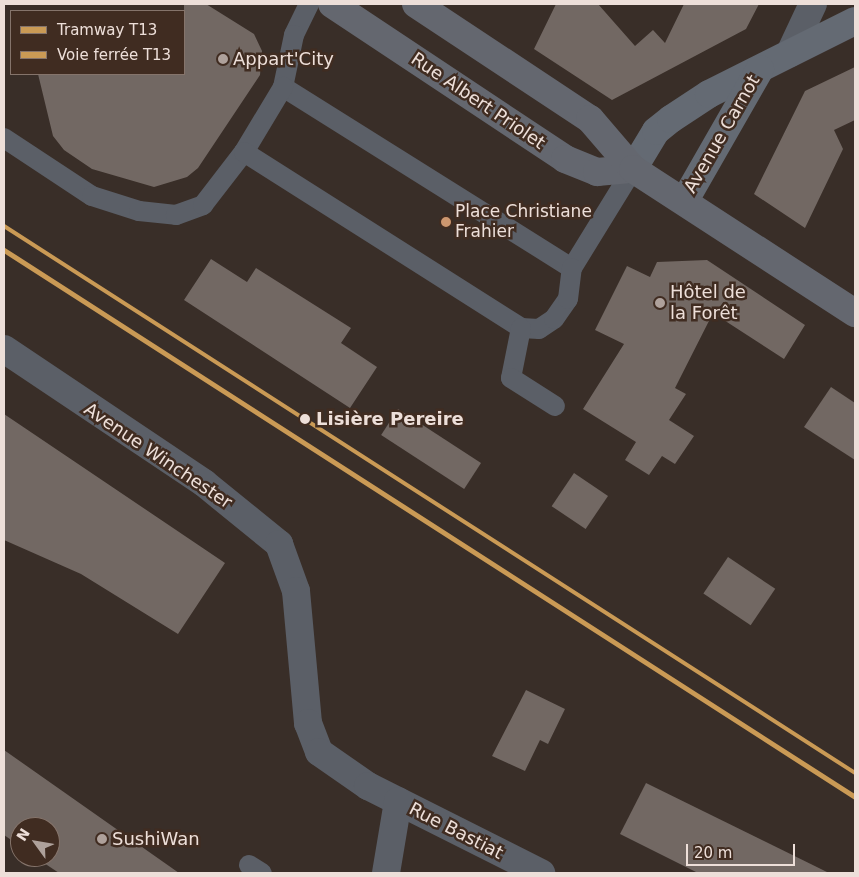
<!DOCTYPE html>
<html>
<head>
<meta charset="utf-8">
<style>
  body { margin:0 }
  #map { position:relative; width:859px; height:877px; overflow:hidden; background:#392e28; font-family:"DejaVu Sans",sans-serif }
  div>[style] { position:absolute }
  .building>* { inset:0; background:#726863; transform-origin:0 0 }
  .lane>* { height:20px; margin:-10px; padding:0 10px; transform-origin:10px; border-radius:10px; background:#5b5f67 }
  .street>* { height:28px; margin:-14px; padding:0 14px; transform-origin:14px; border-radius:14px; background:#5b5f67 }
  .secondary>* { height:28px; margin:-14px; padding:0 14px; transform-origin:14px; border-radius:14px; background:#646a73 }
  .primary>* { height:28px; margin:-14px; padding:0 14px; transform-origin:14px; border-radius:14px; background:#64676f }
  .rail-1>* { height:5px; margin:-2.5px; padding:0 2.5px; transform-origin:2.5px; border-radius:2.5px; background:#ca9a55 }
  .tram-1>* { height:4px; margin:-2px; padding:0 2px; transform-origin:2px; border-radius:2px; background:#ca9a55 }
  .dots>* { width:14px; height:14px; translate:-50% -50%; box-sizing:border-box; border:2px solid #402c21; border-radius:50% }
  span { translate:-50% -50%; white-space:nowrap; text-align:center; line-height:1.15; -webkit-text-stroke:5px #402c21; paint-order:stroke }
  .bus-label { font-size:17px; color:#eddfd9 }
  .left { translate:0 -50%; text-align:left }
  .poi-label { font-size:18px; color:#eddfd9 }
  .street-label { font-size:18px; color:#eddfd9 }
  .stop-label { font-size:18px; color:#eddfd9; font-weight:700 }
  .frame { position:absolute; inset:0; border:5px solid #eddfd9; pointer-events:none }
  .legend { position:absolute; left:10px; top:10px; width:175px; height:65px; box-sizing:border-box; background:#402c21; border:1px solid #85746b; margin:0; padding:6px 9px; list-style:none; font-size:15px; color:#eddfd9 }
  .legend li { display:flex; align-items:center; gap:10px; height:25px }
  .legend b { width:25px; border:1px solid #85746b }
  .north { position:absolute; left:10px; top:817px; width:50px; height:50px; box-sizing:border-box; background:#402c21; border:1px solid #85746b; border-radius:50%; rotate:302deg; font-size:14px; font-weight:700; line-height:20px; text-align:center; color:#eddfd9 }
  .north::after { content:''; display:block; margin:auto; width:18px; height:22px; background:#aea19b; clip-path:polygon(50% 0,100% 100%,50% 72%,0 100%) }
  .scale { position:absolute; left:686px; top:844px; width:109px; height:22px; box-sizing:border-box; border:2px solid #eddfd9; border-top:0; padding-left:6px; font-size:15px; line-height:18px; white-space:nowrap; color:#eddfd9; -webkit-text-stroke:4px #402c21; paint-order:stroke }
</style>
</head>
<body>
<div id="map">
  <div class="building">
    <div style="clip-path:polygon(184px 4px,206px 4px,254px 34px,262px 51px,260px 75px,198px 168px,187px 177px,154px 187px,92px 169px,64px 150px,53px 136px,38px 74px,184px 74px)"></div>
    <div style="clip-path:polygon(556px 4px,598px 4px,635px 46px,653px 30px,665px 43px,684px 4px,759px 4px,746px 29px,612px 100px,534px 49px)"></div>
    <div style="clip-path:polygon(855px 67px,855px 120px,834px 130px,843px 149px,805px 228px,754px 194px,805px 91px)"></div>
    <div style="clip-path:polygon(211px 259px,247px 282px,256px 268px,351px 328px,341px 343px,377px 367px,350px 408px,184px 300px)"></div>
    <div style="clip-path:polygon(707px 260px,805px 325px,784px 359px,713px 313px,675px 388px,686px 394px,669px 420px,694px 436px,675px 464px,662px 456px,649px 475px,625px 460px,636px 442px,583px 409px,624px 344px,595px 330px,627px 266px,650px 277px,657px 262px)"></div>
    <div style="clip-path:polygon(831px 387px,855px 403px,855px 460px,804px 427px)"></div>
    <div style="left:398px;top:409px;width:99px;height:31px;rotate:33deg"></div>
    <div style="clip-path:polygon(4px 414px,225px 563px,178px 634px,81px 574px,4px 540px)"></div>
    <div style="left:574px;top:473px;width:41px;height:40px;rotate:34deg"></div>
    <div style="left:728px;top:557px;width:57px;height:44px;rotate:34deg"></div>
    <div style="clip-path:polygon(526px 690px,565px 709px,548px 744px,540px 740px,525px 771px,492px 756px)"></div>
    <div style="clip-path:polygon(4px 750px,179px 873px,59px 873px,35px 857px,50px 857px,50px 827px,20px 827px,20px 846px,4px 835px)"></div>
    <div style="clip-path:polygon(646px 783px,829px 873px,698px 873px,620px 834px)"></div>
  </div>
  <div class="lane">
    <div style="left:309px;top:4px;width:34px;rotate:116deg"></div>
    <div style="left:294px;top:35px;width:53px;rotate:101.9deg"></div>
    <div style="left:283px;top:87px;width:341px;rotate:32.1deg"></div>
    <div style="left:572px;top:268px;width:116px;rotate:-58.4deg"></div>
    <div style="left:4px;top:138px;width:105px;rotate:33.4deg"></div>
    <div style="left:92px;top:196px;width:49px;rotate:17.7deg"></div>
    <div style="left:139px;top:211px;width:37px;rotate:6deg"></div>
    <div style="left:176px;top:215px;width:29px;rotate:-20deg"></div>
    <div style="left:203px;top:205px;width:67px;rotate:-52.3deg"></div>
    <div style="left:244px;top:152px;width:76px;rotate:-59deg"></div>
    <div style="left:244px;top:152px;width:328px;rotate:32.4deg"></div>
    <div style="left:521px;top:328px;width:18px;rotate:3deg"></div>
    <div style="left:539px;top:329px;width:18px;rotate:-34deg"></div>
    <div style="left:554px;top:319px;width:24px;rotate:-55deg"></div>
    <div style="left:568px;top:299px;width:31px;rotate:-83deg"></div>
    <div style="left:521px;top:328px;width:51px;rotate:101.3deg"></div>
    <div style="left:511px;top:378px;width:52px;rotate:32.5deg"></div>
    <div style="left:249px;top:865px;width:15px;rotate:32deg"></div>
  </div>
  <div class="street">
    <div style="left:790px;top:53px;width:54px;rotate:-64.9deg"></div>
    <div style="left:4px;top:349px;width:241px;rotate:33.8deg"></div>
    <div style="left:204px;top:483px;width:97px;rotate:39.1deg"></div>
    <div style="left:279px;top:544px;width:50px;rotate:70.1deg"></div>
    <div style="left:296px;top:591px;width:133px;rotate:84.8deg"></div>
    <div style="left:308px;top:723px;width:31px;rotate:69deg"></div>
    <div style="left:319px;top:752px;width:60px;rotate:34.8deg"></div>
    <div style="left:368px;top:786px;width:194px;rotate:26.7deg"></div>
    <div style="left:386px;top:873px;width:73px;rotate:-80.5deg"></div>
  </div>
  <div class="secondary">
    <div style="left:633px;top:169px;width:44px;rotate:-58.8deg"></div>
    <div style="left:656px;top:131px;width:19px;rotate:-39deg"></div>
    <div style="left:671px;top:119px;width:45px;rotate:-33.3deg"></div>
    <div style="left:709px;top:94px;width:163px;rotate:-26.6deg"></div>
    <div style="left:685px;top:200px;width:151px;rotate:-60.2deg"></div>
  </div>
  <div class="primary">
    <div style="left:332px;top:4px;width:280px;rotate:33.6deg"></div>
    <div style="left:565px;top:159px;width:35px;rotate:22deg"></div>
    <div style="left:597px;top:172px;width:36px;rotate:-5deg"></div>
    <div style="left:416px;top:4px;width:209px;rotate:33.5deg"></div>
    <div style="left:590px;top:119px;width:66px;rotate:49.3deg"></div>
    <div style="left:633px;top:169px;width:265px;rotate:33deg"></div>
  </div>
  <div class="rail-1">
    <div style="left:4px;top:250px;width:1012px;rotate:32.73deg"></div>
  </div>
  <div class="tram-1">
    <div style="left:4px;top:226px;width:1012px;rotate:32.73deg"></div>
  </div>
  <div class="dots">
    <div style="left:223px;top:59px;background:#aea19b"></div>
    <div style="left:446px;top:222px;background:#cd976f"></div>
    <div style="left:660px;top:303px;background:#aea19b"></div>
    <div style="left:305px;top:419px;background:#eddfd9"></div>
    <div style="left:102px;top:839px;background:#aea19b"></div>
  </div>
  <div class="bus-label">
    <span class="left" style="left:455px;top:222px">Place Christiane<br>Frahier</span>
  </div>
  <div class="poi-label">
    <span class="left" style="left:233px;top:59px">Appart'City</span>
    <span class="left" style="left:670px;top:303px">Hôtel de<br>la Forêt</span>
    <span class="left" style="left:112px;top:839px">SushiWan</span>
  </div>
  <div class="street-label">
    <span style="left:478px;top:101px;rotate:34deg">Rue Albert Priolet</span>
    <span style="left:722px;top:134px;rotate:-60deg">Avenue Carnot</span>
    <span style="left:158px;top:456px;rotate:34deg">Avenue Winchester</span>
    <span style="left:456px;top:831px;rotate:27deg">Rue Bastiat</span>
  </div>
  <div class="stop-label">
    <span class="left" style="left:316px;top:419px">Lisière Pereire</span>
  </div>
  <div class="frame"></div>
  <ul class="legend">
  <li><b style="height:6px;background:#ca9a55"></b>Tramway T13</li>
  <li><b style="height:6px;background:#ca9a55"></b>Voie ferrée T13</li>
  </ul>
  <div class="north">N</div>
  <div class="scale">20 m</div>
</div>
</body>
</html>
